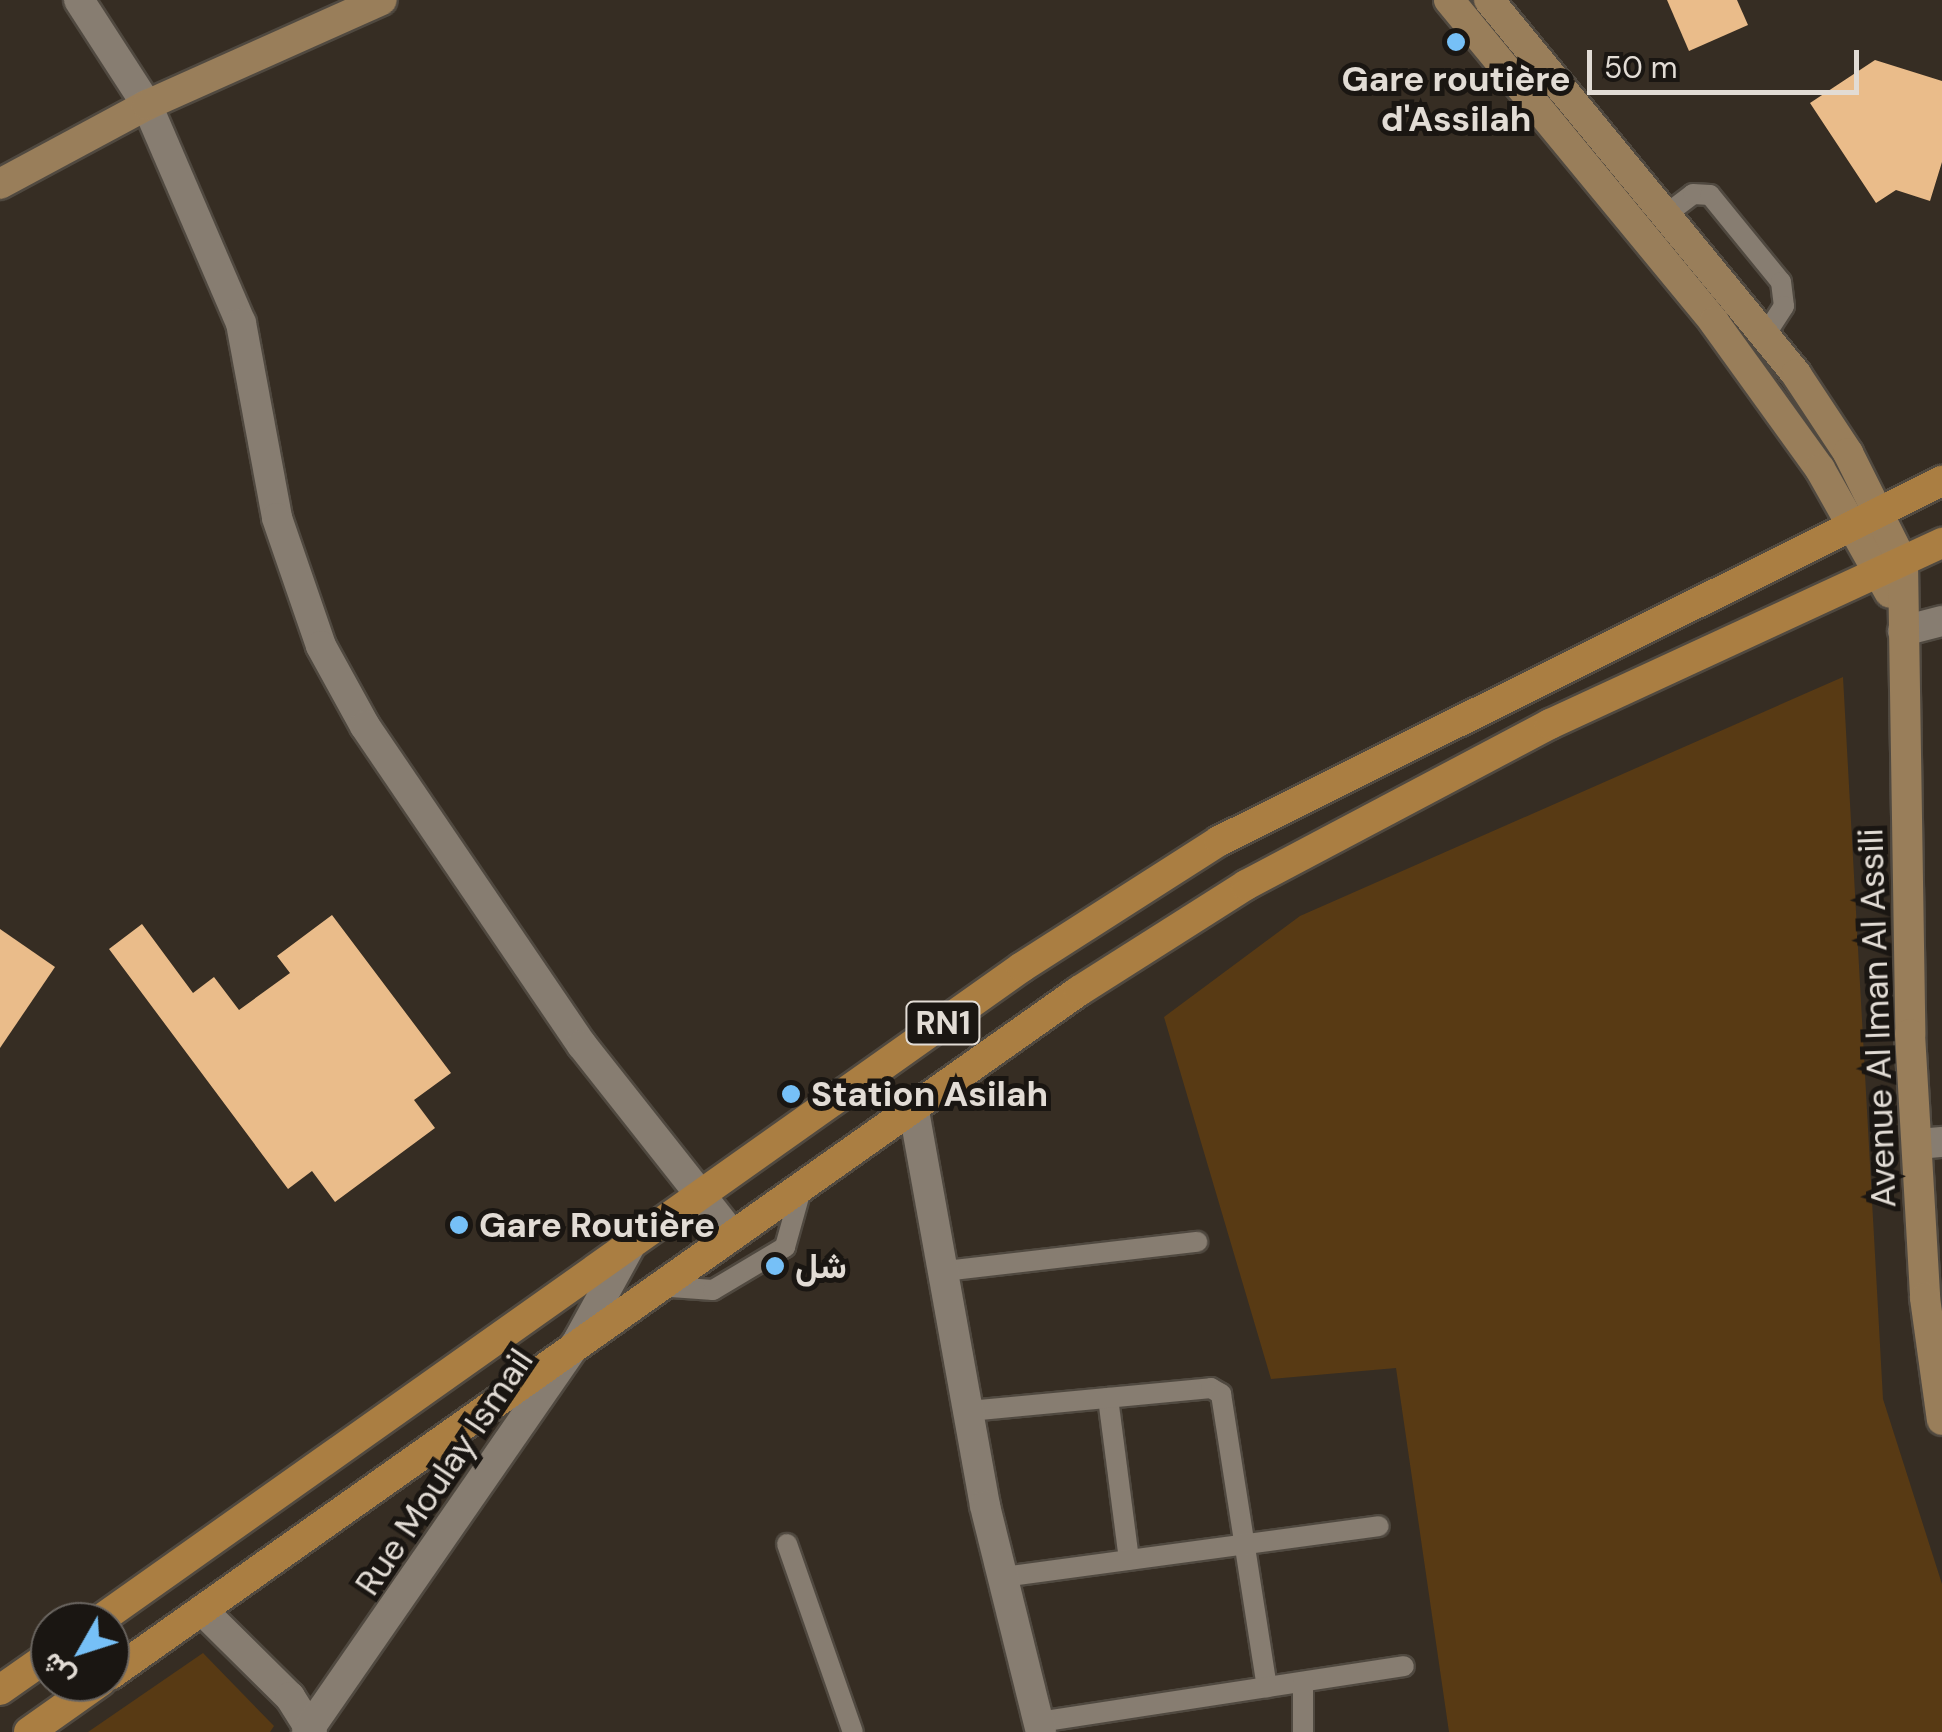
<!DOCTYPE html>
<html>
<head>
<meta charset="utf-8">
<style>
  body { margin:0 }
  #map { position:relative; width:1942px; height:1732px; overflow:hidden; background:#362d23; font-family:"DM Sans",Vazirmatn,sans-serif }
  div>[style] { position:absolute }
  .green>* { inset:0; background:#583a14 }
  .building>* { inset:0; background:#eabc8a }
  .roads { filter:drop-shadow(2px 0 #504940) drop-shadow(-2px 0 #504940) drop-shadow(0 2px #504940) drop-shadow(0 -2px #504940) }
  .lane>* { height:20px; margin:-10px; padding:0 10px; transform-origin:10px; border-radius:10px; background:#877d71 }
  .street>* { height:30px; margin:-15px; padding:0 15px; transform-origin:15px; border-radius:15px; background:#877d71 }
  .secondary>* { height:30px; margin:-15px; padding:0 15px; transform-origin:15px; border-radius:15px; background:#997e5a }
  .primary>* { height:30px; margin:-15px; padding:0 15px; transform-origin:15px; border-radius:15px; background:#aa7e42 }
  .dots>* { width:28px; height:28px; translate:-50% -50%; box-sizing:border-box; border:5px solid #1a1612; border-radius:50% }
  span { translate:-50% -50%; white-space:nowrap; text-align:center; line-height:1.15; -webkit-text-stroke:10px #1a1612; paint-order:stroke }
  .shield-label span { padding:2px 8px; background:#1a1612; border:2px solid; border-radius:8px; -webkit-text-stroke-width:0 }
  .shield-label { font-size:32px; color:#e2dcd5; font-weight:700 }
  .poi-label { font-size:35px; color:#e2dcd5; font-weight:700 }
  .left { translate:0 -50%; text-align:left }
  .street-label { font-size:35px; color:#e2dcd5 }
  .north { position:absolute; left:30px; top:1602px; width:100px; height:100px; box-sizing:border-box; background:#1a1612; border:2px solid #6a6560; border-radius:50%; rotate:231deg; font-size:28px; font-weight:700; line-height:40px; text-align:center; color:#e2dcd5 }
  .north::after { content:''; display:block; margin:auto; width:35px; height:45px; background:#76c0f7; clip-path:polygon(50% 0,100% 100%,50% 72%,0 100%) }
  .scale { position:absolute; left:1587px; top:50px; width:272px; height:45px; box-sizing:border-box; border:5px solid #e2dcd5; border-top:0; padding-left:12px; font-size:30px; line-height:35px; white-space:nowrap; color:#e2dcd5; -webkit-text-stroke:8px #1a1612; paint-order:stroke }
</style>
</head>
<body>
<div id="map">
  <div class="green">
    <div style="clip-path:polygon(1843px 677px,1883px 1399px,1942px 1584px,1942px 1732px,1449px 1732px,1396px 1368px,1271px 1379px,1164px 1017px,1300px 916px)"></div>
    <div style="clip-path:polygon(203px 1653px,274px 1726px,270px 1732px,88px 1732px)"></div>
  </div>
  <div class="building">
    <div style="clip-path:polygon(1667px 0,1737px 0,1748px 25px,1689px 51px)"></div>
    <div style="clip-path:polygon(1875px 60px,1942px 81px,1942px 162px,1930px 201px,1896px 190px,1876px 203px,1810px 103px)"></div>
    <div style="clip-path:polygon(332px 915px,451px 1073px,414px 1100px,435px 1128px,335px 1202px,312px 1171px,288px 1189px,109px 949px,142px 924px,193px 993px,214px 977px,239px 1010px,290px 973px,277px 956px)"></div>
    <div style="clip-path:polygon(0 929px,55px 967px,0 1048px)"></div>
  </div>
  <div class="roads">
    <div class="lane">
      <div style="left:1668px;top:213px;width:31px;rotate:-37deg"></div>
      <div style="left:1693px;top:194px;width:17px;rotate:3deg"></div>
      <div style="left:1710px;top:195px;width:112px;rotate:50.8deg"></div>
      <div style="left:1781px;top:282px;width:24px;rotate:83deg"></div>
      <div style="left:1784px;top:306px;width:35px;rotate:123deg"></div>
      <div style="left:945px;top:1271px;width:254px;rotate:-6.6deg"></div>
      <div style="left:657px;top:1286px;width:56px;rotate:4.1deg"></div>
      <div style="left:713px;top:1290px;width:84px;rotate:-30.8deg"></div>
      <div style="left:785px;top:1247px;width:63px;rotate:-74.4deg"></div>
      <div style="left:1108px;top:1398px;width:163px;rotate:82.6deg"></div>
      <div style="left:969px;top:1411px;width:243px;rotate:-5.4deg"></div>
      <div style="left:1211px;top:1388px;width:12px;rotate:31deg"></div>
      <div style="left:1221px;top:1394px;width:297px;rotate:81.1deg"></div>
      <div style="left:787px;top:1544px;width:199px;rotate:70.7deg"></div>
      <div style="left:1003px;top:1577px;width:379px;rotate:-7.7deg"></div>
      <div style="left:1039px;top:1722px;width:369px;rotate:-8.7deg"></div>
      <div style="left:1303px;top:1732px;width:50px;rotate:-90deg"></div>
    </div>
    <div class="street">
      <div style="left:79px;top:0;width:125px;rotate:57.1deg"></div>
      <div style="left:147px;top:105px;width:237px;rotate:66.7deg"></div>
      <div style="left:241px;top:323px;width:198px;rotate:79.5deg"></div>
      <div style="left:277px;top:518px;width:135px;rotate:71deg"></div>
      <div style="left:321px;top:646px;width:91px;rotate:61.2deg"></div>
      <div style="left:365px;top:726px;width:386px;rotate:55.8deg"></div>
      <div style="left:582px;top:1045px;width:241px;rotate:51.7deg"></div>
      <div style="left:1903px;top:631px;width:40px;rotate:-14.4deg"></div>
      <div style="left:914px;top:1111px;width:401px;rotate:79.8deg"></div>
      <div style="left:985px;top:1506px;width:233px;rotate:76.1deg"></div>
      <div style="left:1918px;top:1144px;width:24px;rotate:-5deg"></div>
      <div style="left:202px;top:1610px;width:124px;rotate:44.7deg"></div>
      <div style="left:290px;top:1697px;width:41px;rotate:57.8deg"></div>
      <div style="left:307px;top:1732px;width:478px;rotate:-55.3deg"></div>
      <div style="left:579px;top:1339px;width:106px;rotate:-61.3deg"></div>
    </div>
    <div class="secondary">
      <div style="left:1449px;top:0;width:417px;rotate:50.5deg"></div>
      <div style="left:1714px;top:322px;width:181px;rotate:54.2deg"></div>
      <div style="left:1820px;top:469px;width:142px;rotate:60.6deg"></div>
      <div style="left:1489px;top:0;width:484px;rotate:50.6deg"></div>
      <div style="left:1796px;top:374px;width:95px;rotate:56.6deg"></div>
      <div style="left:1848px;top:453px;width:123px;rotate:63.4deg"></div>
      <div style="left:1903px;top:563px;width:471px;rotate:89.1deg"></div>
      <div style="left:1910px;top:1034px;width:264px;rotate:86.7deg"></div>
      <div style="left:1925px;top:1298px;width:123px;rotate:82.1deg"></div>
      <div style="left:0;top:184px;width:167px;rotate:-28.3deg"></div>
      <div style="left:147px;top:105px;width:257px;rotate:-24.1deg"></div>
    </div>
    <div class="primary">
      <div style="left:97px;top:1622px;width:1133px;rotate:-35.3deg"></div>
      <div style="left:1022px;top:967px;width:234px;rotate:-32.6deg"></div>
      <div style="left:1219px;top:841px;width:808px;rotate:-26.47deg"></div>
      <div style="left:110px;top:1675px;width:1186px;rotate:-35.22deg"></div>
      <div style="left:1079px;top:991px;width:198px;rotate:-32.4deg"></div>
      <div style="left:1246px;top:885px;width:344px;rotate:-27.9deg"></div>
      <div style="left:1550px;top:724px;width:432px;rotate:-24.8deg"></div>
      <div style="left:0;top:1690px;width:61px;rotate:-35deg"></div>
      <div style="left:29px;top:1732px;width:87px;rotate:-35.2deg"></div>
    </div>
  </div>
  <div class="dots">
    <div style="left:1456px;top:42px;background:#76c0f7"></div>
    <div style="left:791px;top:1094px;background:#76c0f7"></div>
    <div style="left:459px;top:1225px;background:#76c0f7"></div>
    <div style="left:775px;top:1266px;background:#76c0f7"></div>
  </div>
  <div class="shield-label">
    <span style="left:943px;top:1023px">RN1</span>
  </div>
  <div class="poi-label">
    <span style="left:1456px;top:99px">Gare routière<br>d'Assilah</span>
    <span class="left" style="left:811px;top:1094px">Station Asilah</span>
    <span class="left" style="left:479px;top:1225px">Gare Routière</span>
    <span class="left" style="left:795px;top:1266px">شل</span>
  </div>
  <div class="street-label">
    <span style="left:1877px;top:1018px;rotate:-92deg">Avenue Al Iman Al Assili</span>
    <span style="left:444px;top:1472px;rotate:-56deg">Rue Moulay Ismail</span>
  </div>
  <div class="north">ش</div>
  <div class="scale">50 m</div>
</div>
</body>
</html>
